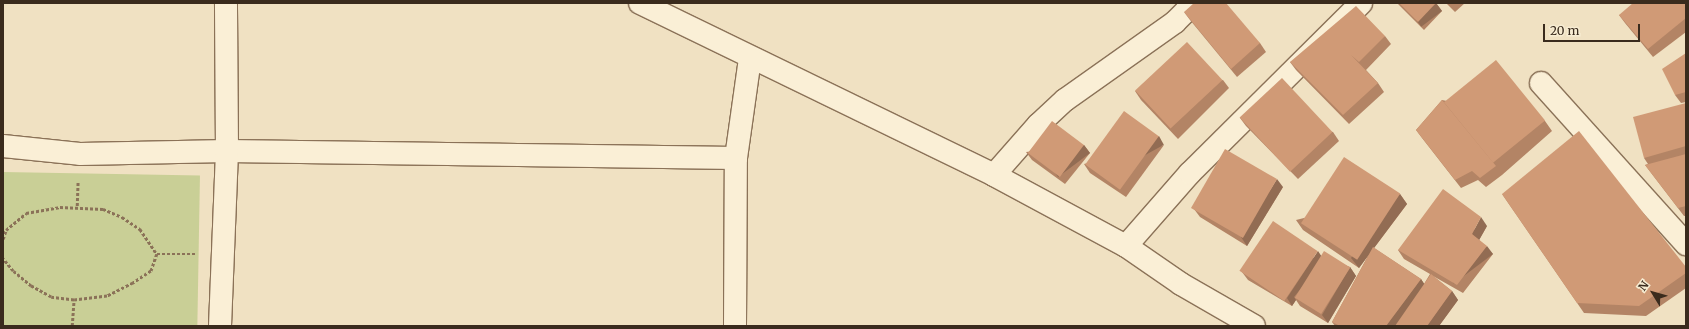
<!DOCTYPE html>
<html>
<head>
<meta charset="utf-8">
<style>
  body { margin:0 }
  #map { position:relative; width:1689px; height:329px; overflow:hidden; background:#f0e1c2; font-family:Merriweather,serif }
  div>[style] { position:absolute }
  .green>* { inset:0; background:#c9cf96; transform-origin:0 0 }
  .path>* { height:2.5px; margin-top:-1.25px; transform-origin:0; background:repeating-linear-gradient(90deg,#8b7258 0 3px,transparent 0 5px) }
  .roads { filter:drop-shadow(1px 0 #8b7258) drop-shadow(-1px 0 #8b7258) drop-shadow(0 1px #8b7258) drop-shadow(0 -1px #8b7258) }
  .street>* { height:22px; margin:-11px; padding:0 11px; transform-origin:11px; border-radius:11px; background:#faefd6 }
  .wall>* { inset:0; background:#b38465 }
  .shaded-wall>* { inset:0; background:#926c53; transform-origin:0 0 }
  .building>* { inset:0; background:#d09a76; transform-origin:0 0 }
  span { translate:-50% -50%; white-space:nowrap; text-align:center; line-height:1.15; -webkit-text-stroke:3px #f7ecd2; paint-order:stroke }
  .frame { position:absolute; inset:0; border:4px solid #3a2b1d; pointer-events:none }
  .north { position:absolute; left:1633px; top:273px; width:40px; height:40px; -webkit-text-stroke:3px #f7ecd2; paint-order:stroke; rotate:307deg; font-size:11px; font-weight:700; line-height:16px; text-align:center; color:#3a2b1d }
  .north::after { content:''; display:block; margin:auto; width:14px; height:18px; background:#3a2b1d; clip-path:polygon(50% 0,100% 100%,50% 72%,0 100%) }
  .scale { position:absolute; left:1543px; top:24px; width:97px; height:18px; box-sizing:border-box; border:2px solid #3a2b1d; border-top:0; padding-left:5px; font-size:12px; line-height:14px; white-space:nowrap; color:#3a2b1d; -webkit-text-stroke:3px #f7ecd2; paint-order:stroke }
</style>
</head>
<body>
<div id="map">
  <div class="green">
    <div style="left:3px;top:172px;width:197px;height:154px;rotate:1deg"></div>
  </div>
  <div class="path">
    <div style="left:77px;top:206px;width:25px;rotate:-88deg"></div>
    <div style="left:3px;top:239px;width:9px;rotate:-72deg"></div>
    <div style="left:6px;top:230px;width:26px;rotate:-40deg"></div>
    <div style="left:26px;top:213px;width:35px;rotate:-10deg"></div>
    <div style="left:60px;top:207px;width:43px;rotate:2.7deg"></div>
    <div style="left:103px;top:209px;width:21px;rotate:23deg"></div>
    <div style="left:122px;top:217px;width:22px;rotate:34deg"></div>
    <div style="left:140px;top:229px;width:30px;rotate:56deg"></div>
    <div style="left:157px;top:254px;width:18px;rotate:109deg"></div>
    <div style="left:151px;top:271px;width:22px;rotate:146deg"></div>
    <div style="left:133px;top:283px;width:29px;rotate:153deg"></div>
    <div style="left:107px;top:296px;width:33px;rotate:173deg"></div>
    <div style="left:74px;top:300px;width:23px;rotate:-173deg"></div>
    <div style="left:51px;top:297px;width:23px;rotate:-151deg"></div>
    <div style="left:31px;top:286px;width:23px;rotate:-140deg"></div>
    <div style="left:13px;top:271px;width:16px;rotate:-130deg"></div>
    <div style="left:157px;top:254px;width:38px"></div>
    <div style="left:72px;top:326px;width:26px;rotate:-86deg"></div>
  </div>
  <div class="roads">
    <div class="street">
      <div style="left:640px;top:3px;width:394px;rotate:25.9deg"></div>
      <div style="left:994px;top:175px;width:150px;rotate:28.3deg"></div>
      <div style="left:1126px;top:246px;width:67px;rotate:34.6deg"></div>
      <div style="left:1181px;top:284px;width:84px;rotate:29.9deg"></div>
      <div style="left:1541px;top:83px;width:217px;rotate:48deg"></div>
      <div style="left:3px;top:146px;width:77px;rotate:5.9deg"></div>
      <div style="left:80px;top:154px;width:147px;rotate:-1.2deg"></div>
      <div style="left:227px;top:151px;width:509px;rotate:0.79deg"></div>
      <div style="left:994px;top:175px;width:67px;rotate:-48.7deg"></div>
      <div style="left:1038px;top:125px;width:37px;rotate:-43deg"></div>
      <div style="left:1065px;top:100px;width:135px;rotate:-35.3deg"></div>
      <div style="left:1175px;top:22px;width:17px;rotate:-45deg"></div>
      <div style="left:1187px;top:10px;width:7px;rotate:-74deg"></div>
      <div style="left:1126px;top:246px;width:97px;rotate:-48.8deg"></div>
      <div style="left:1190px;top:173px;width:241px;rotate:-44.8deg"></div>
      <div style="left:220px;top:326px;width:175px;rotate:-87.7deg"></div>
      <div style="left:227px;top:151px;width:148px;rotate:-90.4deg"></div>
      <div style="left:735px;top:326px;width:168px;rotate:-89.7deg"></div>
      <div style="left:736px;top:158px;width:101px;rotate:-82deg"></div>
    </div>
  </div>
  <div class="wall">
    <div style="clip-path:polygon(1397px 3px,1436px 3px,1442px 11px,1424px 30px)"></div>
    <div style="clip-path:polygon(1446px 3px,1465px 3px,1455px 12px)"></div>
    <div style="clip-path:polygon(1686px 5px,1686px 32px,1653px 57px,1625px 23px,1619px 15px)"></div>
    <div style="clip-path:polygon(1184px 12px,1260px 43px,1266px 52px,1237px 77px,1190px 20px)"></div>
    <div style="clip-path:polygon(1385px 36px,1391px 44px,1366px 70px,1378px 83px,1384px 92px,1349px 124px,1296px 70px,1290px 62px)"></div>
    <div style="clip-path:polygon(1686px 53px,1686px 102px,1681px 103px,1675px 95px)"></div>
    <div style="clip-path:polygon(1223px 80px,1229px 88px,1178px 139px,1141px 100px,1135px 91px)"></div>
    <div style="clip-path:polygon(1442px 100px,1545px 121px,1552px 131px,1502px 175px,1486px 187px,1478px 180px,1461px 188px,1422px 138px,1416px 130px)"></div>
    <div style="clip-path:polygon(1686px 103px,1686px 216px,1684px 216px,1645px 165px,1648px 164px,1644px 158px)"></div>
    <div style="clip-path:polygon(1240px 118px,1333px 132px,1339px 141px,1298px 179px,1246px 126px)"></div>
    <div style="clip-path:polygon(1084px 145px,1090px 153px,1065px 184px,1032px 160px,1026px 152px)"></div>
    <div style="clip-path:polygon(1164px 145px,1126px 197px,1090px 173px,1084px 164px)"></div>
    <div style="clip-path:polygon(1283px 187px,1247px 246px,1200px 217px,1194px 209px)"></div>
    <div style="clip-path:polygon(1400px 194px,1407px 204px,1374px 248px,1421px 279px,1424px 284px,1430px 274px,1404px 259px,1398px 250px,1487px 226px,1479px 240px,1493px 254px,1463px 293px,1433px 276px,1452px 291px,1458px 300px,1439px 326px,1335px 326px,1332px 322px,1369px 254px,1359px 268px,1303px 230px,1296px 220px)"></div>
    <div style="clip-path:polygon(1502px 194px,1686px 267px,1686px 288px,1646px 316px,1584px 313px)"></div>
    <div style="clip-path:polygon(1321px 256px,1350px 267px,1356px 276px,1328px 323px,1300px 306px,1296px 300px,1292px 306px,1248px 280px,1242px 272px)"></div>
  </div>
  <div class="shaded-wall">
    <div style="left:1436px;top:3px;width:10px;height:26px;rotate:53deg"></div>
    <div style="left:1159px;top:136px;width:10px;height:66px;rotate:61deg"></div>
    <div style="left:1084px;top:145px;width:10px;height:40px;rotate:53deg"></div>
    <div style="clip-path:polygon(1277px 179px,1283px 187px,1247px 246px,1241px 237px)"></div>
    <div style="clip-path:polygon(1400px 194px,1407px 204px,1359px 268px,1351px 258px)"></div>
    <div style="clip-path:polygon(1481px 217px,1487px 226px,1478px 242px,1472px 234px)"></div>
    <div style="left:1487px;top:246px;width:10px;height:49px;rotate:53deg"></div>
    <div style="clip-path:polygon(1318px 251px,1324px 260px,1294px 297px,1296px 300px,1292px 306px,1287px 298px)"></div>
    <div style="clip-path:polygon(1350px 267px,1356px 276px,1328px 323px,1322px 315px)"></div>
    <div style="clip-path:polygon(1421px 279px,1427px 288px,1398px 326px,1386px 326px)"></div>
    <div style="clip-path:polygon(1452px 291px,1458px 300px,1439px 326px,1427px 326px)"></div>
  </div>
  <div class="building">
    <div style="clip-path:polygon(1194px 3px,1226px 3px,1260px 43px,1231px 69px,1184px 12px)"></div>
    <div style="clip-path:polygon(1399px 3px,1436px 3px,1418px 22px)"></div>
    <div style="clip-path:polygon(1633px 3px,1684px 3px,1686px 5px,1686px 18px,1648px 49px,1619px 15px)"></div>
    <div style="clip-path:polygon(1356px 6px,1385px 36px,1359px 62px,1351px 55px,1378px 83px,1343px 115px,1290px 62px)"></div>
    <div style="left:1187px;top:42px;width:52px;height:71px;rotate:47deg"></div>
    <div style="clip-path:polygon(1686px 53px,1686px 92px,1675px 95px,1662px 69px)"></div>
    <div style="left:1496px;top:60px;width:78px;height:67px;rotate:51deg"></div>
    <div style="left:1282px;top:78px;width:74px;height:58px;rotate:47deg"></div>
    <div style="clip-path:polygon(1442px 100px,1496px 166px,1480px 178px,1472px 171px,1455px 180px,1416px 130px)"></div>
    <div style="clip-path:polygon(1686px 103px,1686px 146px,1644px 158px,1633px 117px)"></div>
    <div style="left:1124px;top:111px;width:43px;height:66px;rotate:36deg"></div>
    <div style="left:1052px;top:121px;width:40px;height:40px;rotate:37deg"></div>
    <div style="clip-path:polygon(1579px 131px,1686px 267px,1686px 273px,1639px 306px,1577px 303px,1502px 194px)"></div>
    <div style="left:1225px;top:149px;width:60px;height:68px;rotate:30deg"></div>
    <div style="clip-path:polygon(1686px 154px,1686px 206px,1678px 208px,1645px 165px)"></div>
    <div style="left:1344px;top:157px;width:67px;height:79px;rotate:33deg"></div>
    <div style="clip-path:polygon(1443px 189px,1481px 217px,1472px 234px,1487px 246px,1457px 285px,1398px 250px)"></div>
    <div style="left:1273px;top:221px;width:54px;height:60px;rotate:34deg"></div>
    <div style="clip-path:polygon(1373px 247px,1421px 279px,1386px 326px,1340px 326px,1332px 322px)"></div>
    <div style="left:1324px;top:251px;width:31px;height:55px;rotate:32deg"></div>
    <div style="clip-path:polygon(1431px 274px,1452px 291px,1427px 326px,1395px 326px)"></div>
  </div>
  <div class="frame"></div>
  <div class="north">N</div>
  <div class="scale">20 m</div>
</div>
</body>
</html>
